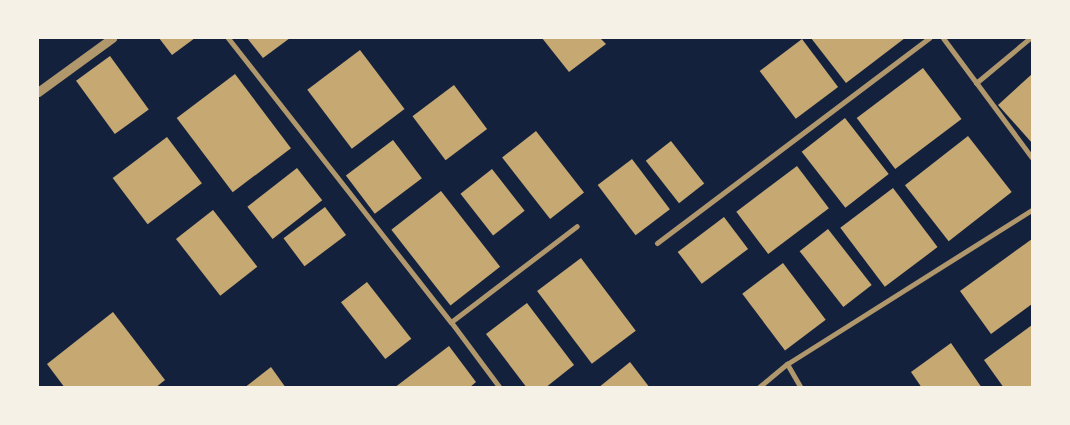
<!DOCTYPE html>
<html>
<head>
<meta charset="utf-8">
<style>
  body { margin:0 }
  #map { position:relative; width:1070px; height:425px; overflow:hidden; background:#14213d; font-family:Lato,sans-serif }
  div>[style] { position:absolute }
  .building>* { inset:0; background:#c6a872; transform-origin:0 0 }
  .minor>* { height:5px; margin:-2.5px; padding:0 2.5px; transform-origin:2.5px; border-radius:2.5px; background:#b1986c }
  .tertiary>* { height:9px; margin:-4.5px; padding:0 4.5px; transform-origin:4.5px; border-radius:4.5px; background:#b1986c }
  span { translate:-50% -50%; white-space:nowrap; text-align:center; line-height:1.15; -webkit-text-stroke:5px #f6f1e7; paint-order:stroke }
  .frame { position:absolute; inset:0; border:39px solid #f6f1e7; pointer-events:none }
</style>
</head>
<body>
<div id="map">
  <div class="building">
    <div style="clip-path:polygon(159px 38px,195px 38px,172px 55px)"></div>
    <div style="clip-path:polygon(247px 38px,290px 38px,263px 58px)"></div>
    <div style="clip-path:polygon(542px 38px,600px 38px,606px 44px,569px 72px)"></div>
    <div style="clip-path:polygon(811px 38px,905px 38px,846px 83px)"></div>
    <div style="left:802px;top:39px;width:60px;height:53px;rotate:53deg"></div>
    <div style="left:360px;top:50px;width:74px;height:66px;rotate:53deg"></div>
    <div style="left:110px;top:56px;width:66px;height:42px;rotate:54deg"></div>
    <div style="left:923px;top:68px;width:64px;height:83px;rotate:53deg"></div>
    <div style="left:235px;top:74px;width:93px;height:73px;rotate:53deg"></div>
    <div style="clip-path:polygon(1032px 74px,1032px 143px,998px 105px)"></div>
    <div style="left:454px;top:85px;width:55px;height:52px;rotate:53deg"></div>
    <div style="left:845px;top:118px;width:71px;height:55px;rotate:52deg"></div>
    <div style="left:536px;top:131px;width:78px;height:43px;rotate:52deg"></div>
    <div style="left:968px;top:136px;width:71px;height:80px;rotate:52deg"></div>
    <div style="left:167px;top:137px;width:58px;height:68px;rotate:53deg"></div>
    <div style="left:393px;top:140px;width:48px;height:59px;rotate:53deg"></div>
    <div style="left:671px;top:141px;width:54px;height:32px;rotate:52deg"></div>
    <div style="left:632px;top:159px;width:63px;height:43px;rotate:53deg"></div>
    <div style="left:797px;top:166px;width:53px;height:76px;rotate:53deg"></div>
    <div style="left:297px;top:168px;width:41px;height:63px;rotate:52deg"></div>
    <div style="left:492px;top:169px;width:53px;height:40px;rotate:52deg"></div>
    <div style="left:893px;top:188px;width:74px;height:66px;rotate:53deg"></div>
    <div style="left:441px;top:191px;width:96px;height:63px;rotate:52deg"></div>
    <div style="left:325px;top:207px;width:35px;height:52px;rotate:53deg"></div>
    <div style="left:213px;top:210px;width:72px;height:47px;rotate:52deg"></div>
    <div style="left:724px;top:217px;width:40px;height:58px;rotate:53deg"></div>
    <div style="left:828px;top:229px;width:71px;height:36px;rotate:52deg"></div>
    <div style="clip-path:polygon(1032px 239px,1032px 304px,991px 334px,960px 291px)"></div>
    <div style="left:581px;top:258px;width:91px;height:55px;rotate:53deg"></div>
    <div style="left:783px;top:263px;width:71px;height:51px;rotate:53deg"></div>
    <div style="left:367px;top:282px;width:72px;height:33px;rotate:52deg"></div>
    <div style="clip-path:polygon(527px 303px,574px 365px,545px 388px,527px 388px,486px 334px)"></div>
    <div style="clip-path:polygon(113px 312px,165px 380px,155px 388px,65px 388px,47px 364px)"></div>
    <div style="clip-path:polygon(1032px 325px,1032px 388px,1004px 388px,984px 360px)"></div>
    <div style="clip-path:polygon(951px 343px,982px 388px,922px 388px,911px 372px)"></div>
    <div style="clip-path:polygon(449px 346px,476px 382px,469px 388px,394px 388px)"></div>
    <div style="clip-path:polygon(630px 362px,650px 388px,598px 388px)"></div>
    <div style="clip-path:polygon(271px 367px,286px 388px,244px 388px)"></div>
  </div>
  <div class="minor">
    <div style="left:228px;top:38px;width:361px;rotate:51.9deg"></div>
    <div style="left:451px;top:322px;width:82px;rotate:53.4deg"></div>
    <div style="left:943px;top:38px;width:149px;rotate:53.4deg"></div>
    <div style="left:976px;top:83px;width:70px;rotate:-39.8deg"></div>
    <div style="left:657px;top:243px;width:341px;rotate:-37deg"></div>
    <div style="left:451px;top:322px;width:158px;rotate:-37.3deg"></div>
    <div style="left:758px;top:388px;width:38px;rotate:-40deg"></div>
    <div style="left:801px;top:388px;width:28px;rotate:-120deg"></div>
    <div style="left:787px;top:364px;width:289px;rotate:-32.2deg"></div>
  </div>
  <div class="tertiary">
    <div style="left:38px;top:92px;width:92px;rotate:-36.1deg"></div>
  </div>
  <div class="frame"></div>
</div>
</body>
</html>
